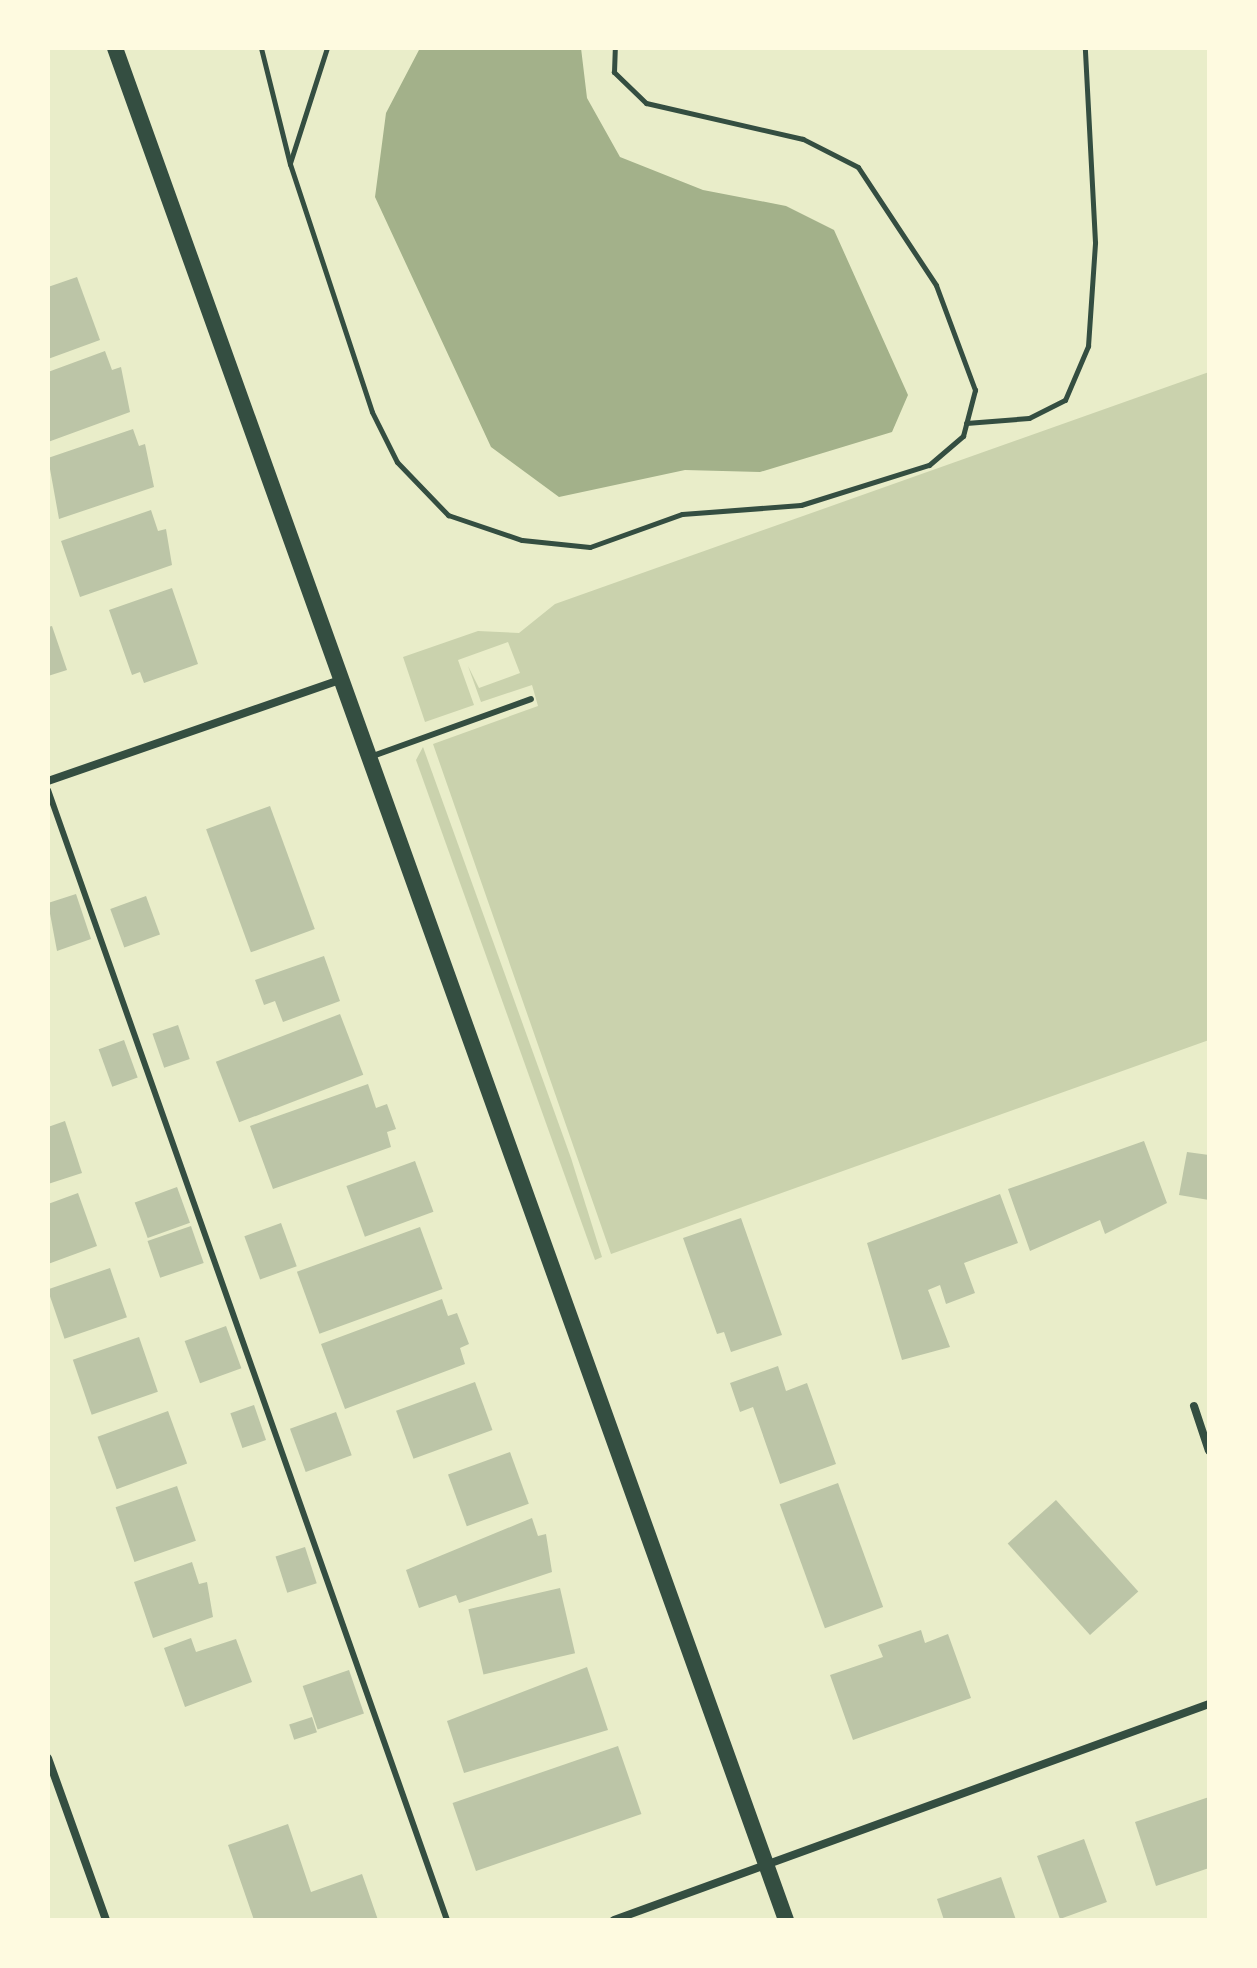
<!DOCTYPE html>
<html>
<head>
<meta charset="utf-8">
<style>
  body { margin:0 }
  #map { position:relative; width:1257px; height:1968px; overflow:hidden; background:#e9edc9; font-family:Cabin,sans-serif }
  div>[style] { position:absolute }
  .green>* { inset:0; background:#cad2ad }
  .water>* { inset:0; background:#a3b18a }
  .building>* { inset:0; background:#bcc5a7; transform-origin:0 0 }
  .path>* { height:5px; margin:-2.5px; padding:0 2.5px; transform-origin:2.5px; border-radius:2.5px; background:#344e41 }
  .service>* { height:6px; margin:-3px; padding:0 3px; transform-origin:3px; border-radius:3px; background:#344e41 }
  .minor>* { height:8px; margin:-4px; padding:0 4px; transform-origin:4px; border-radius:4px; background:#344e41 }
  .secondary>* { height:16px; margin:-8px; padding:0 8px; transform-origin:8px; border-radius:8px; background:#344e41 }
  span { translate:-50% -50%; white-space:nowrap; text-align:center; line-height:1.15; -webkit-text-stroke:8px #fefae0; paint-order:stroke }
  .frame { position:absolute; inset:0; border:50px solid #fefae0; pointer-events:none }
</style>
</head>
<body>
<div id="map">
  <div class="green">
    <div style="clip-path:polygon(1209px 372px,1209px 1040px,611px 1254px,433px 744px,538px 706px,532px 685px,481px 702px,468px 666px,479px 688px,520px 673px,508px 642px,458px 660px,474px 705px,425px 722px,403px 657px,478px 631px,519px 633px,555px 604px)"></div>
    <div style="clip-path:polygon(423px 747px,571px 1158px,602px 1257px,595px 1260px,416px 760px)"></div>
  </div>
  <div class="water">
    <div style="clip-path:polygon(420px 48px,581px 48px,587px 98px,620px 157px,703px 190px,786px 206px,834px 230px,908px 395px,892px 432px,760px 472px,685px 470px,559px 497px,491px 447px,375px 197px,386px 113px)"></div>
  </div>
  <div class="building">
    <div style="clip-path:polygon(77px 277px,100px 340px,48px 359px,48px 287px)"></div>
    <div style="clip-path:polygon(105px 351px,112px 370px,121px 367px,130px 412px,48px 442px,48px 372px)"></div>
    <div style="clip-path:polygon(133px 429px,139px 446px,145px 444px,154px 487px,59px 519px,48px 458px)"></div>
    <div style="clip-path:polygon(151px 510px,158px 531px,166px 529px,172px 565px,80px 597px,61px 541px)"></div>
    <div style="clip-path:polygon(172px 588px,198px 664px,144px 683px,140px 672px,132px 675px,109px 610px)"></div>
    <div style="clip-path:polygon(52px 626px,67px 670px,48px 676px,48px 627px)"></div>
    <div style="left:270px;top:806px;width:131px;height:68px;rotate:70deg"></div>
    <div style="clip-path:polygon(76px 894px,91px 939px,57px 951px,48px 903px)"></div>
    <div style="left:146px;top:896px;width:41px;height:38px;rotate:70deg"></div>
    <div style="clip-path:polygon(324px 956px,340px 1001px,283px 1022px,275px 1001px,264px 1005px,255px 980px)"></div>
    <div style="left:340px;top:1014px;width:65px;height:133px;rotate:69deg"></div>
    <div style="left:178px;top:1025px;width:36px;height:27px;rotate:71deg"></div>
    <div style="left:124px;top:1040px;width:40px;height:27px;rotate:70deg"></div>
    <div style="clip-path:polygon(368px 1084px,376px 1108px,387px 1104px,396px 1129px,387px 1132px,391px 1147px,273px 1189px,250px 1126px)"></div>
    <div style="clip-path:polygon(65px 1121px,82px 1173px,48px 1184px,48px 1127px)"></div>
    <div style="clip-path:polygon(1144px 1141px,1167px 1203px,1105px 1234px,1100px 1220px,1030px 1251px,1008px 1189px)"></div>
    <div style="clip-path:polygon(1187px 1152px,1209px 1155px,1209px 1200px,1179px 1195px)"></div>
    <div style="left:415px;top:1161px;width:54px;height:73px;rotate:70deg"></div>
    <div style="left:177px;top:1187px;width:38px;height:45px;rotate:70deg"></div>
    <div style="clip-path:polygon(78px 1193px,97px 1246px,48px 1264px,48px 1204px)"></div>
    <div style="clip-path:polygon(1000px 1194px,1018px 1243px,964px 1263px,975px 1293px,946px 1304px,940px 1285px,928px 1290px,950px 1347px,902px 1360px,867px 1243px)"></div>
    <div style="clip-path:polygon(741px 1218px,782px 1335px,731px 1352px,724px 1332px,717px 1334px,683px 1238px)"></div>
    <div style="left:281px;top:1223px;width:46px;height:39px;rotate:70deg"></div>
    <div style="left:191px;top:1226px;width:39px;height:46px;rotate:71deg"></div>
    <div style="left:420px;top:1227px;width:66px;height:131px;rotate:70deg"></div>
    <div style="left:110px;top:1268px;width:52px;height:66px;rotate:71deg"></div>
    <div style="clip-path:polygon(442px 1299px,448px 1316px,457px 1313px,469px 1344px,460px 1348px,465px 1364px,345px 1409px,321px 1344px)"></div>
    <div style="left:226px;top:1326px;width:45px;height:44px;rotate:70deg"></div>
    <div style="left:139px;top:1337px;width:58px;height:70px;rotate:71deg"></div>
    <div style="clip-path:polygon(778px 1366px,786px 1391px,807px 1383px,836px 1464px,780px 1484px,753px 1407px,740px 1412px,730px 1383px)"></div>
    <div style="left:475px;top:1382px;width:51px;height:84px;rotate:70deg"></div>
    <div style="left:254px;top:1405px;width:37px;height:25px;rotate:71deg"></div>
    <div style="left:168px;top:1411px;width:56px;height:75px;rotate:70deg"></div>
    <div style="left:336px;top:1412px;width:46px;height:49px;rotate:70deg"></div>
    <div style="left:510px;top:1452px;width:55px;height:66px;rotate:70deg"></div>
    <div style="left:838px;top:1483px;width:132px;height:62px;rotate:70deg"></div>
    <div style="left:177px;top:1486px;width:58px;height:65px;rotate:71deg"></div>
    <div style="left:1056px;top:1500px;width:123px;height:65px;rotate:48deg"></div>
    <div style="clip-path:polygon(532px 1518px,538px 1536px,546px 1534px,552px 1572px,459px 1603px,456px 1595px,419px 1608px,406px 1570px)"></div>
    <div style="left:305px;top:1547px;width:38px;height:31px;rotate:72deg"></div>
    <div style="clip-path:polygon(192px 1562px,199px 1584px,207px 1582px,213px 1617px,153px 1638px,134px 1582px)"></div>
    <div style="left:560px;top:1588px;width:67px;height:94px;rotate:77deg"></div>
    <div style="clip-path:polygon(921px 1630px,925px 1643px,948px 1634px,971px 1698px,853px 1740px,830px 1675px,883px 1657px,878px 1645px)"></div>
    <div style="clip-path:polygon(191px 1638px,196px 1652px,236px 1639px,252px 1682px,185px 1707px,164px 1648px)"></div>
    <div style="clip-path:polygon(587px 1667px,608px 1730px,464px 1773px,447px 1721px)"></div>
    <div style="left:349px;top:1670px;width:46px;height:49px;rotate:71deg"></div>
    <div style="left:312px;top:1717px;width:16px;height:24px;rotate:72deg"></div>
    <div style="left:618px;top:1746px;width:72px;height:175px;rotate:71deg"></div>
    <div style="clip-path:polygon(1209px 1797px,1209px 1868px,1156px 1886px,1135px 1822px)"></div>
    <div style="clip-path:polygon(288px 1824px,311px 1892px,362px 1874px,378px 1920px,254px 1920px,228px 1845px)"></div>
    <div style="left:1084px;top:1839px;width:67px;height:50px;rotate:70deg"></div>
    <div style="clip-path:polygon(1001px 1877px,1016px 1920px,944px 1920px,937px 1899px)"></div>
  </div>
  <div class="path">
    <div style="left:261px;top:48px;width:120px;rotate:76deg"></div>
    <div style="left:290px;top:164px;width:261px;rotate:71.7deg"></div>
    <div style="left:372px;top:412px;width:56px;rotate:63.4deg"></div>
    <div style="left:397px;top:462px;width:74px;rotate:46.1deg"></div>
    <div style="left:448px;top:515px;width:78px;rotate:18.7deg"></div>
    <div style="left:522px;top:540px;width:68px;rotate:5.9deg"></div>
    <div style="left:590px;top:547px;width:98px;rotate:-19.7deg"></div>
    <div style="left:682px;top:514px;width:119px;rotate:-4.3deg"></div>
    <div style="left:801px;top:505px;width:134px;rotate:-17.4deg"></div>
    <div style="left:929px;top:465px;width:45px;rotate:-40.5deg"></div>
    <div style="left:963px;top:436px;width:48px;rotate:-75.4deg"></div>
    <div style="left:975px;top:390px;width:112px;rotate:-110.4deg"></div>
    <div style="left:936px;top:285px;width:141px;rotate:-123.5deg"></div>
    <div style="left:858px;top:167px;width:62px;rotate:-153deg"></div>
    <div style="left:803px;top:139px;width:161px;rotate:-167.1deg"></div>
    <div style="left:646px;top:103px;width:45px;rotate:-135.9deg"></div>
    <div style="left:614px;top:72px;width:24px;rotate:-88deg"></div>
    <div style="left:290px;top:163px;width:121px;rotate:-72.2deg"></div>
    <div style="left:966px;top:423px;width:63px;rotate:-4.5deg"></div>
    <div style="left:1029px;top:418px;width:40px;rotate:-26.6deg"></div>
    <div style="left:1065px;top:400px;width:59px;rotate:-66.9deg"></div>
    <div style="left:1088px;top:346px;width:104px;rotate:-86.1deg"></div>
    <div style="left:1095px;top:242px;width:194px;rotate:-93deg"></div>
  </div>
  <div class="service">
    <div style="left:370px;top:757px;width:171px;rotate:-19.8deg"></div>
    <div style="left:48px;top:790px;width:1198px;rotate:70.55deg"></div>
  </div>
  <div class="minor">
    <div style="left:48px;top:781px;width:311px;rotate:-19.1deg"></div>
    <div style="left:1194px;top:1406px;width:47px;rotate:71.6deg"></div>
    <div style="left:48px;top:1758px;width:172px;rotate:70.3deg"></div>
    <div style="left:614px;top:1920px;width:633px;rotate:-19.95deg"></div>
  </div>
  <div class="secondary">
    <div style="left:115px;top:48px;width:1989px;rotate:70.28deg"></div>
  </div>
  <div class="frame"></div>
</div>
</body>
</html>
